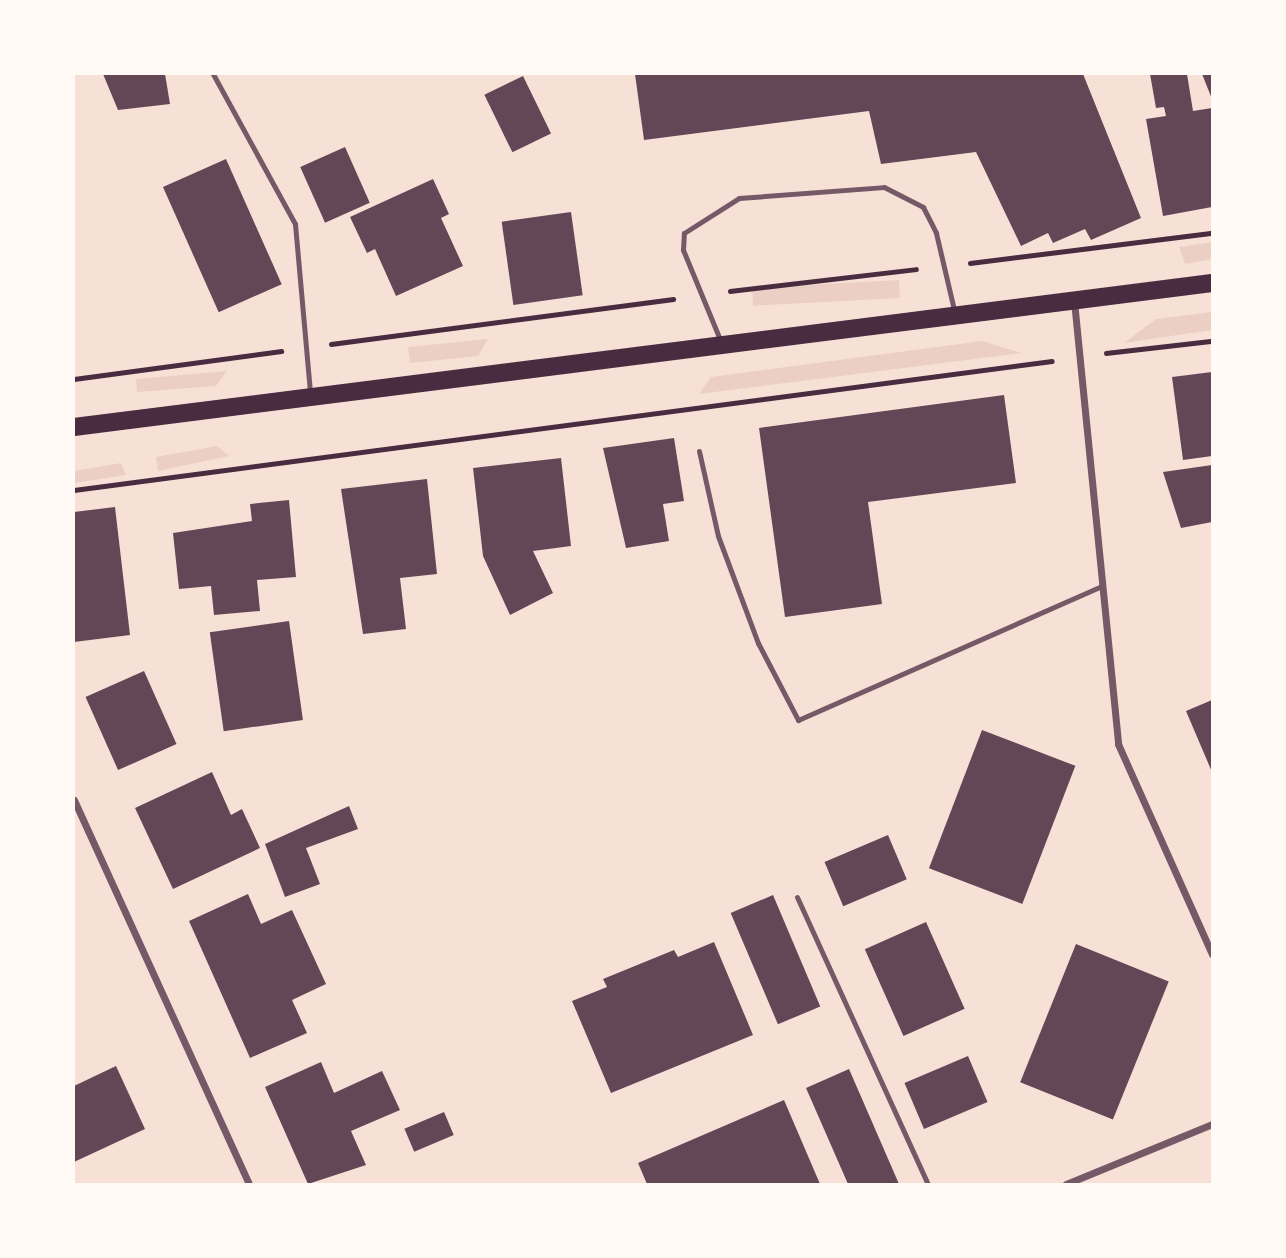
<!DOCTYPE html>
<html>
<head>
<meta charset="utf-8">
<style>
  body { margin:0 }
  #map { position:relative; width:1286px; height:1258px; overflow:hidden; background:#f7e1d7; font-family:"Public Sans",sans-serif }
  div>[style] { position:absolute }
  .green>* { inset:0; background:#ebcfc5; transform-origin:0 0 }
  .building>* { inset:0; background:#644757; transform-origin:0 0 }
  .path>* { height:4.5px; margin:-2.25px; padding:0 2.25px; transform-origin:2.25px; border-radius:2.25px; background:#4a2c40 }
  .service>* { height:5px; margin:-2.5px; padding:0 2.5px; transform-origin:2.5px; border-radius:2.5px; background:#755966 }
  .minor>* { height:7px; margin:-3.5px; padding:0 3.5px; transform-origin:3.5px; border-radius:3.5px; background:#755966 }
  .primary>* { height:18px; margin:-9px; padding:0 9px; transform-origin:9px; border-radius:9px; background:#4a2c40 }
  span { translate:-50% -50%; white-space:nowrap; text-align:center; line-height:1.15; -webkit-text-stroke:6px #fffaf5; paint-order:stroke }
  .frame { position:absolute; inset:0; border:75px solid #fffaf5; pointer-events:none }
</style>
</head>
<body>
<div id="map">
  <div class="green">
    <div style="clip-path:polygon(1212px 242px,1212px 259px,1185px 264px,1179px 247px)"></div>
    <div style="left:899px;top:280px;width:18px;height:147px;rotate:87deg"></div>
    <div style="clip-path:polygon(1212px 312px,1212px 330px,1124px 343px,1156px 319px)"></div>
    <div style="clip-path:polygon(488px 339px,478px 356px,410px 363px,408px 347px)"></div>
    <div style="clip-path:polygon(982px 341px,1021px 353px,699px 394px,711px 377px)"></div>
    <div style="clip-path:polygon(227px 371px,216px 386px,137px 392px,136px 379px)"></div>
    <div style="clip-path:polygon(217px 446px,229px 456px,158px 471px,156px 457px)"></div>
    <div style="clip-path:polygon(121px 463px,126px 475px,74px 483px,74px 471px)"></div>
  </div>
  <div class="building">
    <div style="clip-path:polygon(103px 74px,165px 74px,170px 104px,118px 110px)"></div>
    <div style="clip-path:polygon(635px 74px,1083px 74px,1141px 218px,1091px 240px,1085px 229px,1053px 243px,1048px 233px,1021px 246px,976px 152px,881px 164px,869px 111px,644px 140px)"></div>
    <div style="clip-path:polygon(1150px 74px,1187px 74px,1193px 111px,1212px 108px,1212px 207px,1163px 216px,1146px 119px,1166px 116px,1164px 107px,1156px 108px)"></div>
    <div style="clip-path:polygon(1202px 74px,1212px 74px,1212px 99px)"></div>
    <div style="left:523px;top:76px;width:64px;height:43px;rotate:64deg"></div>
    <div style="left:345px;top:147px;width:61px;height:49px;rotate:66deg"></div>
    <div style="left:226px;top:159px;width:137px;height:69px;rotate:66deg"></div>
    <div style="clip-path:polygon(433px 179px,449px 214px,441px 218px,463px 266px,396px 296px,375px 249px,367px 253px,350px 217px)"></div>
    <div style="left:571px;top:212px;width:84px;height:70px;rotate:82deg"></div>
    <div style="clip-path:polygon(1212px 372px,1212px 456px,1183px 460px,1172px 377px)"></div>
    <div style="clip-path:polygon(1004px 395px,1016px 483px,868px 502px,882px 604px,785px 617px,759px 428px)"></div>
    <div style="clip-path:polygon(674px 438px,684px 501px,663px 504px,669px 541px,626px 548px,603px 448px)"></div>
    <div style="clip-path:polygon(561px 458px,571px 546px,533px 551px,553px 593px,510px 615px,483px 556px,473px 468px)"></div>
    <div style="clip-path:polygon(1212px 465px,1212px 522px,1181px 528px,1163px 472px)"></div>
    <div style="clip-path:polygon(427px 479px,437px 574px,400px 578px,406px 629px,363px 634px,341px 489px)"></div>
    <div style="clip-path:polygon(289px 500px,296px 577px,257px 580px,260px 611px,214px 615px,211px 586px,179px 589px,173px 533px,252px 521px,250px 504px)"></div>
    <div style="clip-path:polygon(115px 507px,130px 635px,74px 642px,74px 512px)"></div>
    <div style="left:289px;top:621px;width:100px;height:80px;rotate:82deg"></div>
    <div style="left:144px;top:671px;width:80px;height:64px;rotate:66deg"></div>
    <div style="clip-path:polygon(1212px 700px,1212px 772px,1186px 711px)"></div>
    <div style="left:982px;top:730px;width:100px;height:148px;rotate:21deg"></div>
    <div style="clip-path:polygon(212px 772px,231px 815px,242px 809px,260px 848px,173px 889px,135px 808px)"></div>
    <div style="clip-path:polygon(349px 806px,358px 829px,306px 848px,320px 884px,285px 897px,265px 844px)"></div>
    <div style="left:888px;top:835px;width:48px;height:69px;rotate:67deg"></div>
    <div style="clip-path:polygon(248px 894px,261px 924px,292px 910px,326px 984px,292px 1000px,307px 1033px,250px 1058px,189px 921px)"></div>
    <div style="left:773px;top:895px;width:121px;height:46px;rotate:67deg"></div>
    <div style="left:926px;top:922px;width:95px;height:67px;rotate:66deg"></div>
    <div style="clip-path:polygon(714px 942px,753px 1035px,611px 1093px,572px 1001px,607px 987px,603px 979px,674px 950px,678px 957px)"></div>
    <div style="left:1076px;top:944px;width:100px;height:149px;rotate:22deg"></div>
    <div style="left:968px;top:1056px;width:50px;height:69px;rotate:67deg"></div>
    <div style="clip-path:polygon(321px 1062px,334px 1093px,382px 1071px,400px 1110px,351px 1131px,366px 1165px,308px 1184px,265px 1087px)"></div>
    <div style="clip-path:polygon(116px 1066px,145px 1129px,74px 1162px,74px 1086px)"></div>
    <div style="clip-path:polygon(849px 1069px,899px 1184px,848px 1184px,806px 1088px)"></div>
    <div style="clip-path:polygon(784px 1100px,820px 1184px,647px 1184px,638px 1163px)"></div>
    <div style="left:444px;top:1112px;width:25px;height:43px;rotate:67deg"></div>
  </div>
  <div class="path">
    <div style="left:970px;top:263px;width:244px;rotate:-7.1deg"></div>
    <div style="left:730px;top:291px;width:187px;rotate:-6.7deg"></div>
    <div style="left:331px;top:344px;width:345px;rotate:-7.5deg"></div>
    <div style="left:1106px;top:353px;width:107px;rotate:-6.5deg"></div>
    <div style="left:74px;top:379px;width:209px;rotate:-7.7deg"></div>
    <div style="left:74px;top:490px;width:986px;rotate:-7.51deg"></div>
  </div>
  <div class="service">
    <div style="left:213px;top:74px;width:171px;rotate:61.3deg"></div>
    <div style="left:295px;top:224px;width:170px;rotate:84.9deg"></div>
    <div style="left:721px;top:342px;width:100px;rotate:-112.4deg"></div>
    <div style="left:683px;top:250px;width:17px;rotate:-87deg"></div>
    <div style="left:684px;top:233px;width:65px;rotate:-32.5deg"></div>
    <div style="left:739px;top:198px;width:145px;rotate:-4.3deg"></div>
    <div style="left:884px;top:187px;width:44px;rotate:27.1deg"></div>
    <div style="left:923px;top:207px;width:29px;rotate:63deg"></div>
    <div style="left:936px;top:233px;width:83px;rotate:76.8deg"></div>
    <div style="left:699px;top:451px;width:87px;rotate:77.4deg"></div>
    <div style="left:718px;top:536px;width:114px;rotate:69.5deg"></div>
    <div style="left:758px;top:643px;width:87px;rotate:62.5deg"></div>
    <div style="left:798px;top:720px;width:332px;rotate:-23.8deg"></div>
    <div style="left:797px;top:897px;width:315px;rotate:65.5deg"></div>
  </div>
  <div class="minor">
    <div style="left:1074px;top:301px;width:445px;rotate:84.3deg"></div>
    <div style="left:1118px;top:744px;width:230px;rotate:65.9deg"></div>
    <div style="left:74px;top:800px;width:422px;rotate:65.5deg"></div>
    <div style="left:1066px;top:1184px;width:158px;rotate:-22.3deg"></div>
  </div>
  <div class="primary">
    <div style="left:74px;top:427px;width:1147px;rotate:-7.21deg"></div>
  </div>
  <div class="frame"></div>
</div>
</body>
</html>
